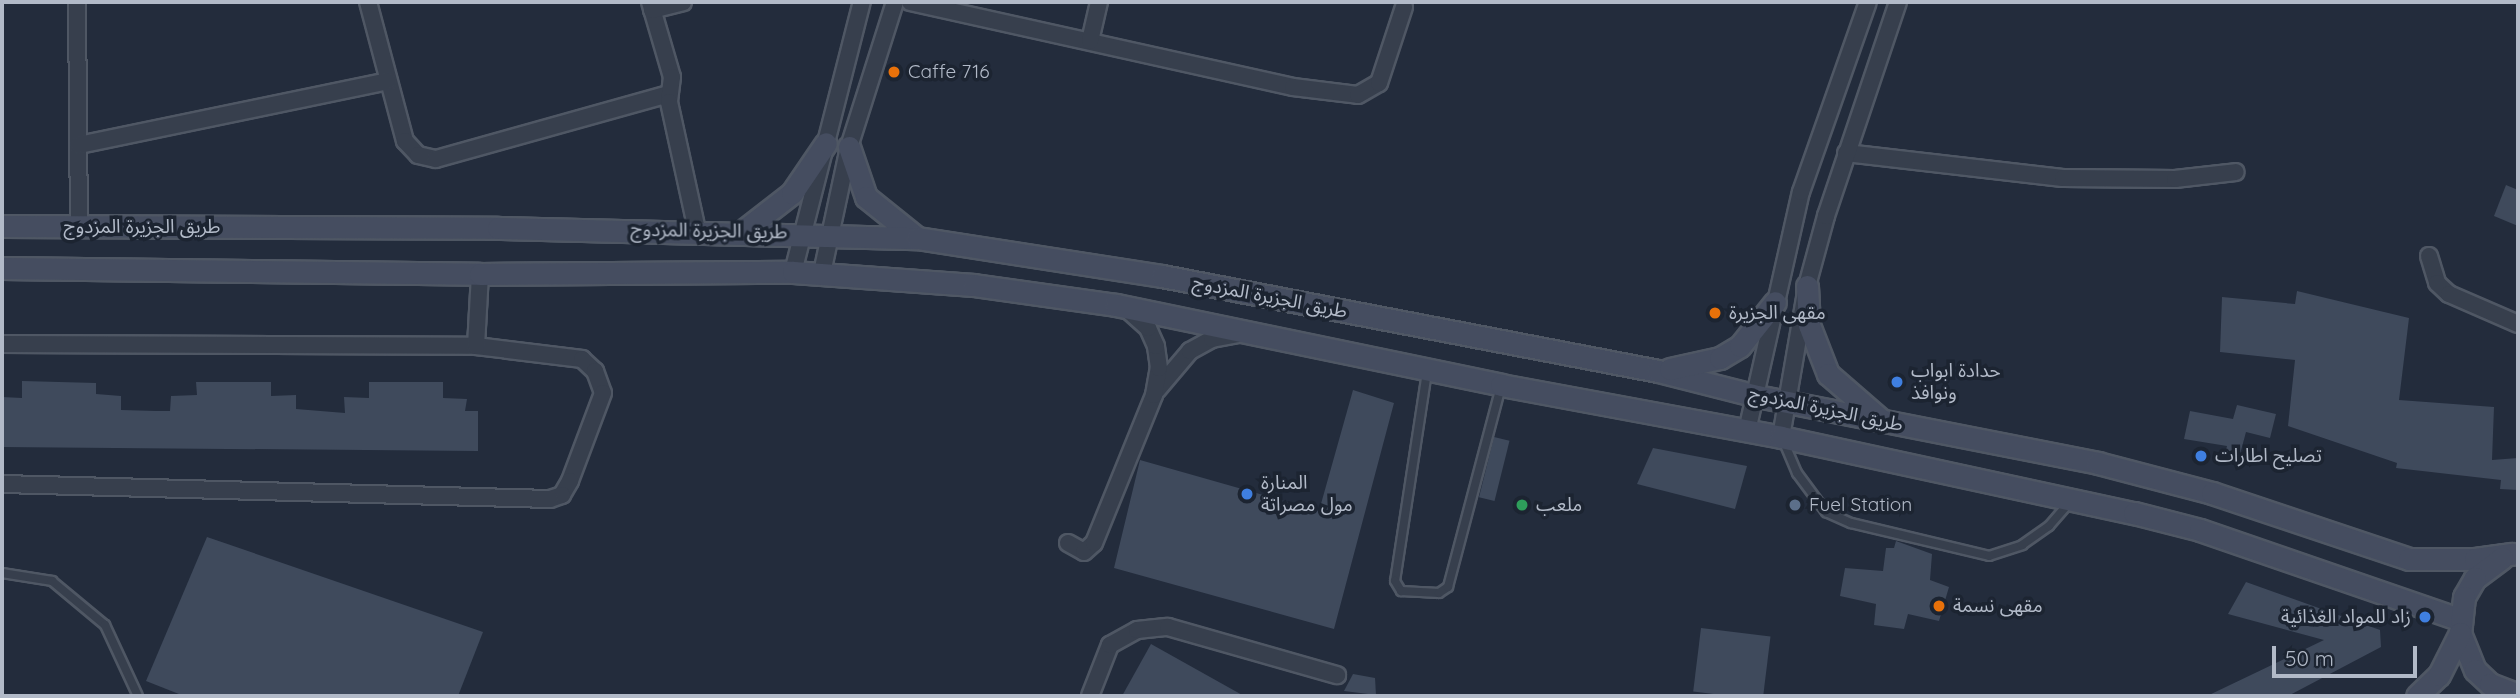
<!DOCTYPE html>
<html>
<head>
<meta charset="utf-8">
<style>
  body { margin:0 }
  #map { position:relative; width:2520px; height:698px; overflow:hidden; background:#232c3c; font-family:Quicksand,"Noto Sans Arabic",sans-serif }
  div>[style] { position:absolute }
  .building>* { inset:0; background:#3f4a5c; transform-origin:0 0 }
  .roads { filter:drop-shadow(2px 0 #4f5764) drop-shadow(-2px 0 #4f5764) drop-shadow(0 2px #4f5764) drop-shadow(0 -2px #4f5764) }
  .service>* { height:8px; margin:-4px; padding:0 4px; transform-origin:4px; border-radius:4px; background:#373f4d }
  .minor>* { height:16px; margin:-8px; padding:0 8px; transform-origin:8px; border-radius:8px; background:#373f4d }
  .secondary>* { height:21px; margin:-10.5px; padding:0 10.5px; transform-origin:10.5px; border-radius:10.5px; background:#454d60 }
  .dots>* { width:19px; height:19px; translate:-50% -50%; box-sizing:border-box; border:4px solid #1c2431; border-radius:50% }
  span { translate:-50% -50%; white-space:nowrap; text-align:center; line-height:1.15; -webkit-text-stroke:7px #1c2431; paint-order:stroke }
  .poi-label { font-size:19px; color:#b2bac8 }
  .left { translate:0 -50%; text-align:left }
  .right { translate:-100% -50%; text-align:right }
  .street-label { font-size:19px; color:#b2bac8 }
  .frame { position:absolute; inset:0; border:4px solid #b2bac8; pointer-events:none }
  .scale { position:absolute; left:2272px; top:646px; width:145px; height:32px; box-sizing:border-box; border:4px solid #b2bac8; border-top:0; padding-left:9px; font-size:21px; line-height:24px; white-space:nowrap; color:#b2bac8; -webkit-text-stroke:5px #1c2431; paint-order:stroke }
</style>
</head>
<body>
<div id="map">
  <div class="building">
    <div style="clip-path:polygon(2506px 185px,2518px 190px,2518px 226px,2494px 216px)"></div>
    <div style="clip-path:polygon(2297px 291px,2409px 318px,2399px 400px,2494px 407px,2492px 460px,2518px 458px,2518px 490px,2500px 489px,2501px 480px,2396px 468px,2397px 463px,2288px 426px,2295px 360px,2220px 352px,2222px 297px,2295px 304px)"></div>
    <div style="clip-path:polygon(22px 381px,96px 383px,96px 394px,121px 396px,121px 410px,156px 411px,170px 411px,171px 396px,197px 395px,196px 382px,271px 382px,271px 396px,296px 395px,296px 409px,345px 413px,344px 397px,369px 398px,369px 382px,443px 382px,443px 398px,467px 399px,465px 411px,478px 411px,478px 451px,2px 447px,2px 397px,22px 398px)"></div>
    <div style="clip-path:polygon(1353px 390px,1394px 403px,1334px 629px,1114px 568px,1140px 460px,1319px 511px)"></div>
    <div style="clip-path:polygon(2237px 405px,2276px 414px,2270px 438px,2246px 432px,2239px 458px,2225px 454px,2227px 446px,2184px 439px,2190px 411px,2233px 419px)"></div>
    <div style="left:1494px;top:437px;width:16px;height:62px;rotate:14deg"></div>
    <div style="clip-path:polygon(1653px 448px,1747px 466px,1735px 509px,1637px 484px)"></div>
    <div style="clip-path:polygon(207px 537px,483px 632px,458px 696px,184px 696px,146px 681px)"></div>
    <div style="clip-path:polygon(1896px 541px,1932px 554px,1930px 580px,1949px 587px,1939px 621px,1908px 614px,1904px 629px,1874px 625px,1876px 604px,1840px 596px,1845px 568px,1883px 571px,1886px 548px,1894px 548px)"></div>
    <div style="clip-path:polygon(2246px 582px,2380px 630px,2381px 647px,2288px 696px,2207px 696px,2324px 640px,2228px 614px)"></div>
    <div style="left:1701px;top:628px;width:70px;height:64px;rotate:7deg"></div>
    <div style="clip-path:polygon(1151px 644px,1244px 696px,1122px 696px)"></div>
    <div style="clip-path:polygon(1353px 674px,1375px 678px,1376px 695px,1344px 691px)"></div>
  </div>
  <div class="roads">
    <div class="service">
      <div style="left:1427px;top:372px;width:211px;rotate:98.7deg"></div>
      <div style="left:1395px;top:581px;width:12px;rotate:59deg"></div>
      <div style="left:1401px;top:591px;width:38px;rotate:3deg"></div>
      <div style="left:1439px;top:593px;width:11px;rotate:-34deg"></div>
      <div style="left:1448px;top:587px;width:208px;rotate:-75.2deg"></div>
      <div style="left:1783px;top:440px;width:36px;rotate:67deg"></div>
      <div style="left:1797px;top:473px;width:49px;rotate:53.4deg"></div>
      <div style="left:1826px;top:512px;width:27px;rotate:24deg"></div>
      <div style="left:1851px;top:523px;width:142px;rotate:13.4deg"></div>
      <div style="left:1989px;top:556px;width:35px;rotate:-18deg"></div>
      <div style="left:2022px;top:545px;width:33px;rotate:-35deg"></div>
      <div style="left:2049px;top:526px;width:33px;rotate:-49deg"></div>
      <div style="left:2px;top:573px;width:51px;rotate:9.1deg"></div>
      <div style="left:52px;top:581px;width:69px;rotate:39.7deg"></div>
      <div style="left:105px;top:625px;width:78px;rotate:65.1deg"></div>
    </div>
    <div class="minor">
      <div style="left:77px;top:2px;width:224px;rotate:89.5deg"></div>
      <div style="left:368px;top:2px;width:144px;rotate:75.1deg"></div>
      <div style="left:405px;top:141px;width:19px;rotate:47deg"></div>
      <div style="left:418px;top:155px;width:18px;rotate:13deg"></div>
      <div style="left:436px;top:159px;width:242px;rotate:-15.6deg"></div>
      <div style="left:650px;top:2px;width:78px;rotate:73.7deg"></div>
      <div style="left:672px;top:77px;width:25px;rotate:97deg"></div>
      <div style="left:669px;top:102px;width:131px;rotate:77.7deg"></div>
      <div style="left:910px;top:2px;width:392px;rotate:12.5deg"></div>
      <div style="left:1293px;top:87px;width:65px;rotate:7deg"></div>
      <div style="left:1358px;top:95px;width:24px;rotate:-30deg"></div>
      <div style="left:1379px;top:83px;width:80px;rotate:-71.8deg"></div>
      <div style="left:652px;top:10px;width:32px;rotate:-14deg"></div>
      <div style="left:1090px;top:41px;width:40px;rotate:-77deg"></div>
      <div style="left:79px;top:145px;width:316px;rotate:-11.7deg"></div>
      <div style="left:1846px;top:153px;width:218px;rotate:6.6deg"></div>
      <div style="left:2063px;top:178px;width:112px;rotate:0.5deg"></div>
      <div style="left:2175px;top:179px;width:61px;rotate:-6.5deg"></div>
      <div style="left:2429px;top:256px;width:28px;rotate:73deg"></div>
      <div style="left:2437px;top:283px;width:16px;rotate:43deg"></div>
      <div style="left:2449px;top:294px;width:75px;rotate:23.5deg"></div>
      <div style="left:793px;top:272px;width:279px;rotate:-75.7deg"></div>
      <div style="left:822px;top:273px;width:129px;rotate:-77.9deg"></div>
      <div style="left:849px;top:147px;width:152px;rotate:-72.4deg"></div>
      <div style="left:2px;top:344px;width:474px;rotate:0.2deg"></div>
      <div style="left:476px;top:346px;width:107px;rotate:7deg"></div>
      <div style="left:582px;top:359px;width:18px;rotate:43deg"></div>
      <div style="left:595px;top:371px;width:23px;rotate:70deg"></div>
      <div style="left:603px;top:393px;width:94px;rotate:110.6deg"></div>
      <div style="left:570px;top:481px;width:16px;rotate:120deg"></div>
      <div style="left:562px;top:495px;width:13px;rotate:162deg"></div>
      <div style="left:550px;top:499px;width:548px;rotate:-178.43deg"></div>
      <div style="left:476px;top:346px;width:72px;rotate:-86.8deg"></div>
      <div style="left:1157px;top:390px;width:51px;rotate:-49.8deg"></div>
      <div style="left:1190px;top:351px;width:25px;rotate:-29deg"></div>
      <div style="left:1212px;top:339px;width:26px;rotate:-11deg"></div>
      <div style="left:1747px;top:431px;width:245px;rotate:-77.3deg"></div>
      <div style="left:1801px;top:192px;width:201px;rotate:-70.6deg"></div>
      <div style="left:1781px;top:437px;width:153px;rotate:-80.2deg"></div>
      <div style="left:1807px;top:286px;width:73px;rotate:-74.8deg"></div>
      <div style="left:1826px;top:216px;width:226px;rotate:-71.4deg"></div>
      <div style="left:1068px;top:543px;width:18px;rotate:29deg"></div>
      <div style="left:1084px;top:552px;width:13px;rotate:-42deg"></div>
      <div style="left:1094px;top:543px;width:160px;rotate:-67.9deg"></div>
      <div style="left:1154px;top:395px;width:27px;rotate:-80deg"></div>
      <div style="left:1159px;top:368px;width:22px;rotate:-98deg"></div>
      <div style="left:1156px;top:346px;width:20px;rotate:-114deg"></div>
      <div style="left:1148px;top:328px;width:27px;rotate:-138deg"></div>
      <div style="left:1090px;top:696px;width:55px;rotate:-68.6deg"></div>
      <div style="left:1110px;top:645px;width:31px;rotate:-29deg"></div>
      <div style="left:1137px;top:630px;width:31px;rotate:-6deg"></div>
      <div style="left:1168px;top:627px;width:176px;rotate:15.9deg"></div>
    </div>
    <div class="secondary">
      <div style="left:849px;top:147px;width:53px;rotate:71.2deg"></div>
      <div style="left:866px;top:197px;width:65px;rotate:38.8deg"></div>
      <div style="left:2px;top:226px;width:496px;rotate:0.2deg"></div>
      <div style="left:498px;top:228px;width:419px;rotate:1.4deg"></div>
      <div style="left:917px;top:238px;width:248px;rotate:8.8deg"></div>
      <div style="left:1162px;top:276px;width:505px;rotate:10.84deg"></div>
      <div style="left:1658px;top:371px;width:102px;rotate:14.2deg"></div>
      <div style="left:1757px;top:396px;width:348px;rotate:11.1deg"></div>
      <div style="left:2098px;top:463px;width:118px;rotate:14.7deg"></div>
      <div style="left:2212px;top:493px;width:208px;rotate:18.5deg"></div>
      <div style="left:2409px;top:559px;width:66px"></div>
      <div style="left:2475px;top:559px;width:37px;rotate:-8deg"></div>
      <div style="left:743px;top:231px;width:62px;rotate:-37.8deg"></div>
      <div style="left:792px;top:193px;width:60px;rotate:-55.8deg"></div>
      <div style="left:2px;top:268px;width:478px;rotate:0.7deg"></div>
      <div style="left:480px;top:274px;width:313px;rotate:-0.4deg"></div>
      <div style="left:793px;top:272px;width:181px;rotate:4.1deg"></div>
      <div style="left:974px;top:285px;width:143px;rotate:8deg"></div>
      <div style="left:1116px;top:305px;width:393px;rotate:11.7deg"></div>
      <div style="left:1501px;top:385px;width:285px;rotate:10.5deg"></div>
      <div style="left:1781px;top:437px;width:361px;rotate:12.2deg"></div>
      <div style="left:2134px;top:513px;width:68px;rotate:14.4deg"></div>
      <div style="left:2200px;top:530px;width:274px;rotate:19deg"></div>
      <div style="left:1807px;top:286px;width:39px;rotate:87deg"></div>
      <div style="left:1809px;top:325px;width:53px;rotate:68.8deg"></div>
      <div style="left:1828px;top:374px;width:69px;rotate:40.9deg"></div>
      <div style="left:1670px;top:369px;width:51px;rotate:-12.4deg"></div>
      <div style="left:1720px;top:358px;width:23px;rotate:-31deg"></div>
      <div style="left:1740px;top:346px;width:56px;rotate:-51.5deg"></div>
      <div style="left:2502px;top:558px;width:34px;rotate:143deg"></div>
      <div style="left:2475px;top:578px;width:22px;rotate:120deg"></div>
      <div style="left:2464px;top:597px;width:36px;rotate:96deg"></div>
      <div style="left:2460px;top:633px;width:40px;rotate:68deg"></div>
      <div style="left:2475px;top:670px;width:21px;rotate:43deg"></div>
      <div style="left:2490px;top:684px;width:30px;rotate:21deg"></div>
      <div style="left:2417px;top:696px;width:30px;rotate:-44deg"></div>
      <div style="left:2439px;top:675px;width:47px;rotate:-63.4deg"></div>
    </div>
  </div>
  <div class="dots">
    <div style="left:894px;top:72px;background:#e8710a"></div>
    <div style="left:1715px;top:313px;background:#e8710a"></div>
    <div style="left:1897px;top:382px;background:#3f7fe0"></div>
    <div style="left:2201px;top:456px;background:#3f7fe0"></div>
    <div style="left:1247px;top:494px;background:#3f7fe0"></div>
    <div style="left:1522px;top:505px;background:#2e9e5b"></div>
    <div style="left:1795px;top:505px;background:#5c6f8a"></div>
    <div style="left:1939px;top:606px;background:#e8710a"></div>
    <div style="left:2425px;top:617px;background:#3f7fe0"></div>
  </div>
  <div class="poi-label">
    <span class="left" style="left:908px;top:72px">Caffe 716</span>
    <span class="left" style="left:1729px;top:313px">مقهى الجزيرة</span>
    <span class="left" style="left:1911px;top:382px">حدادة ابواب<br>ونوافذ</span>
    <span class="left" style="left:2215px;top:456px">تصليح اطارات</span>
    <span class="left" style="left:1261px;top:494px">المنارة<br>مول مصراتة</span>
    <span class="left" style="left:1536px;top:505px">ملعب</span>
    <span class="left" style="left:1809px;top:505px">Fuel Station</span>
    <span class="left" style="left:1953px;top:606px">مقهى نسمة</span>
    <span class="right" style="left:2411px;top:617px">زاد للمواد الغذائية</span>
  </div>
  <div class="street-label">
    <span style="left:142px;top:227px">طريق الجزيرة المزدوج</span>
    <span style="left:709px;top:231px;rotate:1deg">طريق الجزيرة المزدوج</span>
    <span style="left:1270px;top:297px;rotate:11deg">طريق الجزيرة المزدوج</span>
    <span style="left:1826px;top:409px;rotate:12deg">طريق الجزيرة المزدوج</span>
  </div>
  <div class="frame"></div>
  <div class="scale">50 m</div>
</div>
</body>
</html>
